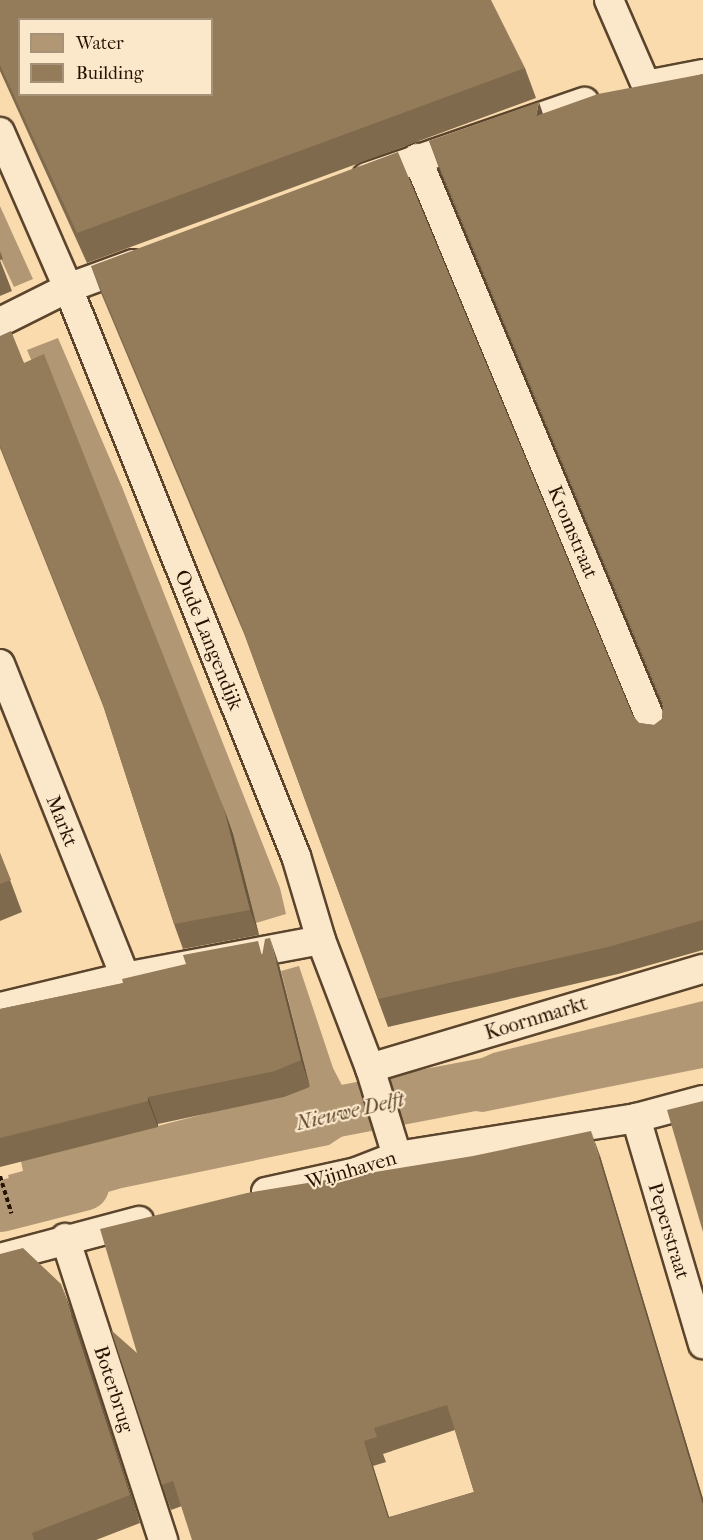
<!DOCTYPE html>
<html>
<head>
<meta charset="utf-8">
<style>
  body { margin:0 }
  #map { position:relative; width:703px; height:1540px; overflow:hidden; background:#f9dbae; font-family:"IM FELL French Canon",serif }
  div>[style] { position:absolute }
  .water>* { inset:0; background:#b19773 }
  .canal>* { height:51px; margin:-25.5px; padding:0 25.5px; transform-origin:25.5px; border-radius:25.5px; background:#b19773 }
  .path>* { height:4px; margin-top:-2px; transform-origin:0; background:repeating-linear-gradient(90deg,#261200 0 4.5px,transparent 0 7.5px) }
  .roads { filter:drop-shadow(2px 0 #5b442c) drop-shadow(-2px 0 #5b442c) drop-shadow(0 2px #5b442c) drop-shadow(0 -2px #5b442c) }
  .pedestrian>* { height:28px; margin:-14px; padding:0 14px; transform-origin:14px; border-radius:14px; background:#fbe8ca }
  .wall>* { inset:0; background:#7f6a4d }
  .shaded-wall>* { inset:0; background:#68563f }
  .building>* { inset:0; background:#947b5a }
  span { translate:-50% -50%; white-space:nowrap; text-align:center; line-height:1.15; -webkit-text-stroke:4.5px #fbe8ca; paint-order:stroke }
  .street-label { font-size:20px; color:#261200 }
  .water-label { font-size:21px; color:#5e472e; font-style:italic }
  .legend { position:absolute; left:18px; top:18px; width:195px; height:78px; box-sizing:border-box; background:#fbe8ca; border:2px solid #a69279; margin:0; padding:8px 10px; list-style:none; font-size:18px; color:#261200 }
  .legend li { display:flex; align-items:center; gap:12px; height:30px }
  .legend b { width:30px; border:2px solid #a69279 }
</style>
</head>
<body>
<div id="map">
  <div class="water">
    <div style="clip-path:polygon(0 206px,33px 279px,14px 287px,0 257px)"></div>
    <div style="clip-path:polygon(58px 338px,122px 487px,280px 888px,286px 914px,256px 923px,223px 811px,27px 350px)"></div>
    <div style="clip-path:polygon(299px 966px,333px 1068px,348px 1097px,355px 1128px,329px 1145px,122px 1188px,20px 1217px,8px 1175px,23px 1171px,21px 1161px,310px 1087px,281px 971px)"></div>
    <div style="clip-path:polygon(703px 1001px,703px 1068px,483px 1112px,451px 1108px,442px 1076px,493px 1053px)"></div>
  </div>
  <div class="canal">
    <div style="left:283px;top:1127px;width:51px;rotate:-17deg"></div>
    <div style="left:332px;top:1112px;width:187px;rotate:-10.8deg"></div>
    <div style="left:0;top:1206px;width:86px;rotate:-14.2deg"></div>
  </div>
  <div class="path">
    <div style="left:0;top:1176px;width:39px;rotate:73deg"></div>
  </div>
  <div class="roads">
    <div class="pedestrian">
      <div style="left:609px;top:0;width:93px;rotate:66.5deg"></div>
      <div style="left:646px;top:85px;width:58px;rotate:-10.9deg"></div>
      <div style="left:0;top:132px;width:170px;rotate:66.4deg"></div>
      <div style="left:68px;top:288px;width:612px;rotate:68.13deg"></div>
      <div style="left:296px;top:856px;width:88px;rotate:73.4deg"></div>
      <div style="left:321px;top:940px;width:137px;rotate:69.1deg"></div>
      <div style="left:370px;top:1068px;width:92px;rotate:72.9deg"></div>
      <div style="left:417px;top:158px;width:627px;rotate:67.4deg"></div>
      <div style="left:367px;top:177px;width:230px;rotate:-19.1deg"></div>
      <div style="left:0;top:322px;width:76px;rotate:-26.6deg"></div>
      <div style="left:68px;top:288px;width:69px;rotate:-20.3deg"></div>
      <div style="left:0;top:664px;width:337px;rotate:68.2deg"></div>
      <div style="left:0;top:1007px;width:129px;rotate:-13.5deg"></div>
      <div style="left:125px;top:977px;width:199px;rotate:-10.7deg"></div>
      <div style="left:370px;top:1068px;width:347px;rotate:-16.6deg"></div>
      <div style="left:636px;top:1118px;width:236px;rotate:73.5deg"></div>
      <div style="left:266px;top:1192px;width:92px;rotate:-12.5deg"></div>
      <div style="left:356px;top:1172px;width:44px;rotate:-21.3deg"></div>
      <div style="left:397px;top:1156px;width:242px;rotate:-9deg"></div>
      <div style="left:636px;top:1118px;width:69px;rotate:-15deg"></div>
      <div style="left:65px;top:1238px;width:318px;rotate:72deg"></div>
      <div style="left:0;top:1258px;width:144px;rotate:-14.9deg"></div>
    </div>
  </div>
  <div class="wall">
    <div style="clip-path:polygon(0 0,525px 68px,536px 98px,87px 263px,0 71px)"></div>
    <div style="clip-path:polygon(703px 74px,703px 950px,618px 974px,388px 1027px,245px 636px,101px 293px,91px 266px,633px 716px,639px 723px,654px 725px,662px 719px,663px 706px,439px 168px,429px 141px,543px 114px)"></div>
    <div style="clip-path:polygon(0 251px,3px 259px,0 260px,12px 291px,0 296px)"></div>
    <div style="clip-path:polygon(0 336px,24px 363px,224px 809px,233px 834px,259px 935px,183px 949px,174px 924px,104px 708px,0 448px)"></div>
    <div style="clip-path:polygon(0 853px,22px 912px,0 921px)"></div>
    <div style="clip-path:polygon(263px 954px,279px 965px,310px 1087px,284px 1097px,158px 1124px,158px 1127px,0 1167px,0 1009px)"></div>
    <div style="clip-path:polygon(evenodd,600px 1156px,703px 1499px,703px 1540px,182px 1506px,171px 1510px,162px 1485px,137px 1353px,600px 1156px,455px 1430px,474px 1492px,389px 1517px,373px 1466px,386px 1462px,383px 1454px,455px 1430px)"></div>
    <div style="clip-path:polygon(72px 1312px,140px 1523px,96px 1540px,0 1540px)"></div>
  </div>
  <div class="shaded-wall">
    <div style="clip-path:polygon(539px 102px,548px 129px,536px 116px)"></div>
    <div style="clip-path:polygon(224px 809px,233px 834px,259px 935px,250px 910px)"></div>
    <div style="clip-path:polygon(270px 938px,279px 965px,310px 1087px,301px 1060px)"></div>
    <div style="clip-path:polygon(148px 1097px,158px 1124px,158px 1127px,148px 1101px)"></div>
    <div style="clip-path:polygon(591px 1131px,600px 1156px,703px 1499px,703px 1505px)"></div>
    <div style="clip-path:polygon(61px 1284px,72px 1312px,140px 1523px,130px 1495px)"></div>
    <div style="clip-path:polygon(364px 1441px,373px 1466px,396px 1540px,388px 1518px)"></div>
  </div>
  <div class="building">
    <div style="clip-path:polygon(evenodd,0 0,491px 0,525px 68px,77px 233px,0 65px,0 0,20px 20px,212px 20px,212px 94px,20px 94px,20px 20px)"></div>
    <div style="clip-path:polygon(703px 74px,703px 920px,608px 947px,378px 999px,235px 608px,91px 266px,398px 152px,633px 716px,639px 723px,654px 725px,662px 719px,663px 703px,429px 141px,539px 102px,536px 116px,598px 94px)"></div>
    <div style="clip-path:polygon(11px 331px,24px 363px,44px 354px,224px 809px,250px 910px,174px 924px,100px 696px,0 446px,0 336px)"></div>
    <div style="clip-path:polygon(0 853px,11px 880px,0 884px)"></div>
    <div style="clip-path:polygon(270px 938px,301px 1060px,275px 1071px,148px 1097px,148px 1101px,0 1138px,0 1009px,123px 983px,122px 979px,186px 964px,183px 955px,258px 941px,262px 956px,265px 939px)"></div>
    <div style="clip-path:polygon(703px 1101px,703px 1232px,667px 1110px)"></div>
    <div style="clip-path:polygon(evenodd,591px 1131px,703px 1505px,703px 1540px,192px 1540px,173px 1481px,162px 1485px,111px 1330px,137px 1353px,100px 1229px,247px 1193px,473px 1156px,591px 1131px,447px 1405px,474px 1492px,388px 1518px,364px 1441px,377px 1437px,374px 1428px,447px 1405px)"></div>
    <div style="clip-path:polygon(23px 1248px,61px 1284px,130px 1495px,32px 1533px,34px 1540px,0 1540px,0 1254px)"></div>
  </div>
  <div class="street-label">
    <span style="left:573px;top:532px;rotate:67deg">Kromstraat</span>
    <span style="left:209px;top:640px;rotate:68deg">Oude Langendijk</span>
    <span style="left:62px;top:821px;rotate:68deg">Markt</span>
    <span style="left:536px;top:1018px;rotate:-17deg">Koornmarkt</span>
    <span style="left:351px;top:1170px;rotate:-16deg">Wijnhaven</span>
    <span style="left:669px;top:1231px;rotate:73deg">Peperstraat</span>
    <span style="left:114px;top:1389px;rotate:72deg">Boterbrug</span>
  </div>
  <div class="water-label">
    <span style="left:350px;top:1111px;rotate:-13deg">Nieuwe Delft</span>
  </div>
  <ul class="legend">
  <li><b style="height:16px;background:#b19773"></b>Water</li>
  <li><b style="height:16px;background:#947b5a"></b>Building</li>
  </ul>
</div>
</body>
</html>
